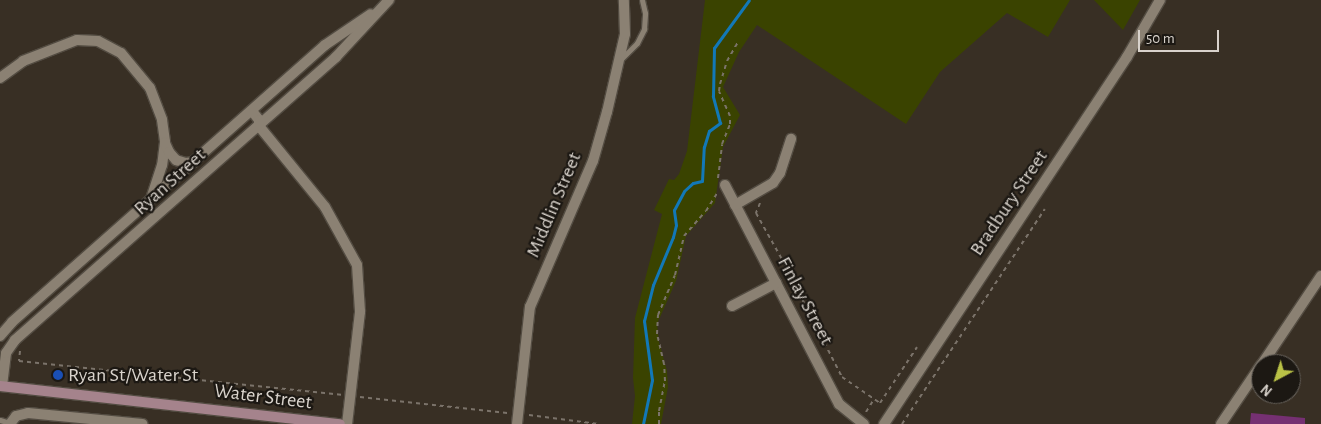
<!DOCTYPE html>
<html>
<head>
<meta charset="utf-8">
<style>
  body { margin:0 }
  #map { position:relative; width:1321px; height:424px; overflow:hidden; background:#382f24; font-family:"Alegreya Sans",sans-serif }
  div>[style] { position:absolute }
  .green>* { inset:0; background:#3a4300 }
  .stream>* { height:3px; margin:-1.5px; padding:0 1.5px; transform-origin:1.5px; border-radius:1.5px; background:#1278b7 }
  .building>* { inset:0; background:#753072 }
  .path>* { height:2px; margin-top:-1px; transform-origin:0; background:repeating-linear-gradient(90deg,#7b736a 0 4px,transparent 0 8px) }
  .roads { filter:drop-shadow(1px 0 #534c42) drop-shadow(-1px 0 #534c42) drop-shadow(0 1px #534c42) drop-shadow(0 -1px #534c42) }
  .lane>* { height:5px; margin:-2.5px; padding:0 2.5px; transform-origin:2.5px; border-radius:2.5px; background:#8b8173 }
  .street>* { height:10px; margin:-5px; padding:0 5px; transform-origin:5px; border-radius:5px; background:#8b8173 }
  .secondary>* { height:10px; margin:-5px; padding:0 5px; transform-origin:5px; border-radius:5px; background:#a5838c }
  .dots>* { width:14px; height:14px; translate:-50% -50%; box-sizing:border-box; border:2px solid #1c1813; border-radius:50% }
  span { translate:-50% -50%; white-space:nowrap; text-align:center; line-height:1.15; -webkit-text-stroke:4.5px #1c1813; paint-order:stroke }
  .street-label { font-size:20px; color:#d9d3cc }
  .poi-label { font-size:20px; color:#d9d3cc }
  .left { translate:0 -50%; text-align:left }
  .north { position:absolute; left:1251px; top:354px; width:50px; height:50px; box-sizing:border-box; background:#1c1813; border:1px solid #68635d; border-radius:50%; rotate:220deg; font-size:14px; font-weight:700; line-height:20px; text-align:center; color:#d9d3cc }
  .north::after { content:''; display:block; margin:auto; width:18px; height:22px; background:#b9c146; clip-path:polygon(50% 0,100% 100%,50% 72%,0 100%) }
  .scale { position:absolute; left:1138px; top:30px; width:81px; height:22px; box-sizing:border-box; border:2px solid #d9d3cc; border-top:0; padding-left:6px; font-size:15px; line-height:18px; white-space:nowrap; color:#d9d3cc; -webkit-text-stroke:4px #1c1813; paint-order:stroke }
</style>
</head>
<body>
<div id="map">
  <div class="green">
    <div style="clip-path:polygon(705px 0,1070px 0,1048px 37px,1007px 13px,940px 72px,906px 124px,757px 25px,739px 52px,723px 87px,740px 115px,723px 147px,715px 203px,686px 236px,676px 281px,657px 324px,659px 342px,667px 371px,668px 387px,661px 424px,632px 424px,635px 396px,633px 378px,635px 318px,662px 214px,654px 210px,669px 179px,674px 180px,679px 174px,687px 151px)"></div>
    <div style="clip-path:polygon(1094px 0,1140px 0,1123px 30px)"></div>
  </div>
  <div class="stream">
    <div style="left:643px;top:424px;width:45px;rotate:-78.4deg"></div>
    <div style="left:652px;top:380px;width:60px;rotate:-97.7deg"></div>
    <div style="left:644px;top:321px;width:37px;rotate:-76deg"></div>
    <div style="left:653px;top:285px;width:52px;rotate:-67.4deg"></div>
    <div style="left:673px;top:237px;width:12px;rotate:-76deg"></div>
    <div style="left:676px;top:225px;width:15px;rotate:-98deg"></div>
    <div style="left:674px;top:210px;width:21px;rotate:-62deg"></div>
    <div style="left:684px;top:191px;width:12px;rotate:-42deg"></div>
    <div style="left:693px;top:183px;width:9px;rotate:-13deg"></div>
    <div style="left:702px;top:181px;width:34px;rotate:-87deg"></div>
    <div style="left:704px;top:147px;width:17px;rotate:-73deg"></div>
    <div style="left:709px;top:131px;width:14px;rotate:-36deg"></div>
    <div style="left:720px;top:123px;width:28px;rotate:-105deg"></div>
    <div style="left:713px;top:96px;width:48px;rotate:-88.8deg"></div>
    <div style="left:714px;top:48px;width:59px;rotate:-53.9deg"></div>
  </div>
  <div class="building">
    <div style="clip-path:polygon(1251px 413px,1305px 418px,1305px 424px,1250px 424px)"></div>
  </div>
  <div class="path">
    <div style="left:718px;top:178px;width:34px;rotate:-83deg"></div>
    <div style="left:722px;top:144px;width:22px;rotate:-68deg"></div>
    <div style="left:730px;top:124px;width:8px;rotate:-90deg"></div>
    <div style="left:730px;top:116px;width:27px;rotate:-114deg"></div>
    <div style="left:719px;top:91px;width:7px;rotate:-82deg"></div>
    <div style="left:720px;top:84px;width:24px;rotate:-73deg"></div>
    <div style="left:727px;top:61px;width:22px;rotate:-60deg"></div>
    <div style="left:760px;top:203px;width:11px;rotate:112deg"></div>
    <div style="left:756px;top:213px;width:84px;rotate:60.7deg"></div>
    <div style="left:799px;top:293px;width:94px;rotate:62.9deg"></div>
    <div style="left:842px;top:377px;width:46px;rotate:34.4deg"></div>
    <div style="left:880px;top:403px;width:67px;rotate:-56.5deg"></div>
    <div style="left:20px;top:351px;width:10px;rotate:96deg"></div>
    <div style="left:19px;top:361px;width:324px;rotate:6deg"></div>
    <div style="left:360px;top:397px;width:148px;rotate:6.2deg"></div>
    <div style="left:866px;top:412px;width:15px;rotate:-58deg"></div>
    <div style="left:529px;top:415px;width:70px;rotate:7.4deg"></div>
    <div style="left:659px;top:424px;width:13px;rotate:-90deg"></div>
    <div style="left:659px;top:411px;width:31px;rotate:-79deg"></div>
    <div style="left:665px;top:381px;width:17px;rotate:-93deg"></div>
    <div style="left:664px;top:364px;width:31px;rotate:-103deg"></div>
    <div style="left:657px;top:334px;width:19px;rotate:-87deg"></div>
    <div style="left:658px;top:315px;width:43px;rotate:-67deg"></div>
    <div style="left:675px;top:275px;width:40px;rotate:-77deg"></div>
    <div style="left:684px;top:236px;width:33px;rotate:-49deg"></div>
    <div style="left:706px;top:211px;width:22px;rotate:-58deg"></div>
    <div style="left:902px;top:424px;width:258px;rotate:-56.4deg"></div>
  </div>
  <div class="roads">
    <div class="lane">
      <div style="left:622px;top:58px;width:21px;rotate:-45deg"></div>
      <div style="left:637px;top:43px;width:16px;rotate:-63deg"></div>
      <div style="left:644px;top:29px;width:16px;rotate:-86deg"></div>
      <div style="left:645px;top:13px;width:13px;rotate:-103deg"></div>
      <div style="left:0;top:420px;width:10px;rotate:17deg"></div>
    </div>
    <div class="street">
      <div style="left:0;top:78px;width:29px;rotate:-36deg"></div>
      <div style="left:23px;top:61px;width:58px;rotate:-21.3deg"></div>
      <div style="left:77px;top:40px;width:21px;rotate:3deg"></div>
      <div style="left:98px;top:41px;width:26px;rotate:28deg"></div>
      <div style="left:121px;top:53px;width:45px;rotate:50.4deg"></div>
      <div style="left:150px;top:88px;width:34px;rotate:69deg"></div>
      <div style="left:162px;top:120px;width:22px;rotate:82deg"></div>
      <div style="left:165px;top:142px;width:23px;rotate:97deg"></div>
      <div style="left:162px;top:165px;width:35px;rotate:108deg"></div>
      <div style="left:252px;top:111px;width:11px;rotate:52deg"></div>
      <div style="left:259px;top:120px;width:6px;rotate:90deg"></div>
      <div style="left:259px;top:126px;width:104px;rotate:50.8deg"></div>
      <div style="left:325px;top:207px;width:66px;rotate:61.1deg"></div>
      <div style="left:357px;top:265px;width:47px;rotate:86.3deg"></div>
      <div style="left:360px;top:312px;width:113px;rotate:96.6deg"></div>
      <div style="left:165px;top:143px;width:10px;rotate:66deg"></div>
      <div style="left:169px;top:152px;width:11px;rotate:49deg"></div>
      <div style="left:176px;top:160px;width:10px;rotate:17deg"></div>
      <div style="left:186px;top:163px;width:8px;rotate:-7deg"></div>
      <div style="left:725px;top:185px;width:247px;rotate:62.5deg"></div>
      <div style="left:839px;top:404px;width:32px;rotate:39deg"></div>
      <div style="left:735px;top:205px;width:44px;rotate:-30.1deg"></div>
      <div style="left:773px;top:183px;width:12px;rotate:-55deg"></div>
      <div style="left:780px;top:173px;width:36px;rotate:-72deg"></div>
      <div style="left:732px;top:306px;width:50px;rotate:-27.6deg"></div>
      <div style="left:0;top:336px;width:18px;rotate:-49deg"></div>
      <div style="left:12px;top:322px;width:418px;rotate:-41.5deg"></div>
      <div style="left:325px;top:45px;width:55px;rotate:-34deg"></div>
      <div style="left:1262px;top:364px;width:106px;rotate:-56.2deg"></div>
      <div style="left:2px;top:386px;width:33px;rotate:-83deg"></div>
      <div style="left:6px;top:353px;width:16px;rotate:-55deg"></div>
      <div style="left:15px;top:340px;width:428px;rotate:-41.4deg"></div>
      <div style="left:336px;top:57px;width:78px;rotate:-47.1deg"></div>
      <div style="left:10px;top:424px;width:10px;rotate:-53deg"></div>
      <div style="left:16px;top:416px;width:12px;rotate:-14deg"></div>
      <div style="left:28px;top:413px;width:115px;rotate:5.5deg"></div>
      <div style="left:517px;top:424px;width:118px;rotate:-83.7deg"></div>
      <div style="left:530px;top:307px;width:159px;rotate:-66.7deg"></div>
      <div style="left:593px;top:161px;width:51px;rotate:-74.1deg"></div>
      <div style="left:607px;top:112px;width:80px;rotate:-77deg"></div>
      <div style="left:625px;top:34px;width:34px;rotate:-92deg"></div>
      <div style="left:884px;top:424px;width:440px;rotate:-56.5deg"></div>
      <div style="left:1127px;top:57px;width:66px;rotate:-59.9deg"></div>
      <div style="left:1221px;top:424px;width:71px;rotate:-55.9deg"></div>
    </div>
    <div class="secondary">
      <div style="left:0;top:386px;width:342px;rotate:6.4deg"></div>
    </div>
  </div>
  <div class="dots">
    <div style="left:58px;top:375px;background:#1a4fb4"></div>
  </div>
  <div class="street-label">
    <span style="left:170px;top:182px;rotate:-42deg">Ryan Street</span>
    <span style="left:1009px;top:203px;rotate:-56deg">Bradbury Street</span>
    <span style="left:554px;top:205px;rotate:-67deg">Middlin Street</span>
    <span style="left:805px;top:301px;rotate:62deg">Finlay Street</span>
    <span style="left:263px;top:397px;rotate:7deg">Water Street</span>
  </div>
  <div class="poi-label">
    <span class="left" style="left:68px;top:375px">Ryan St/Water St</span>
  </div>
  <div class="north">N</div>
  <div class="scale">50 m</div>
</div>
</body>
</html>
